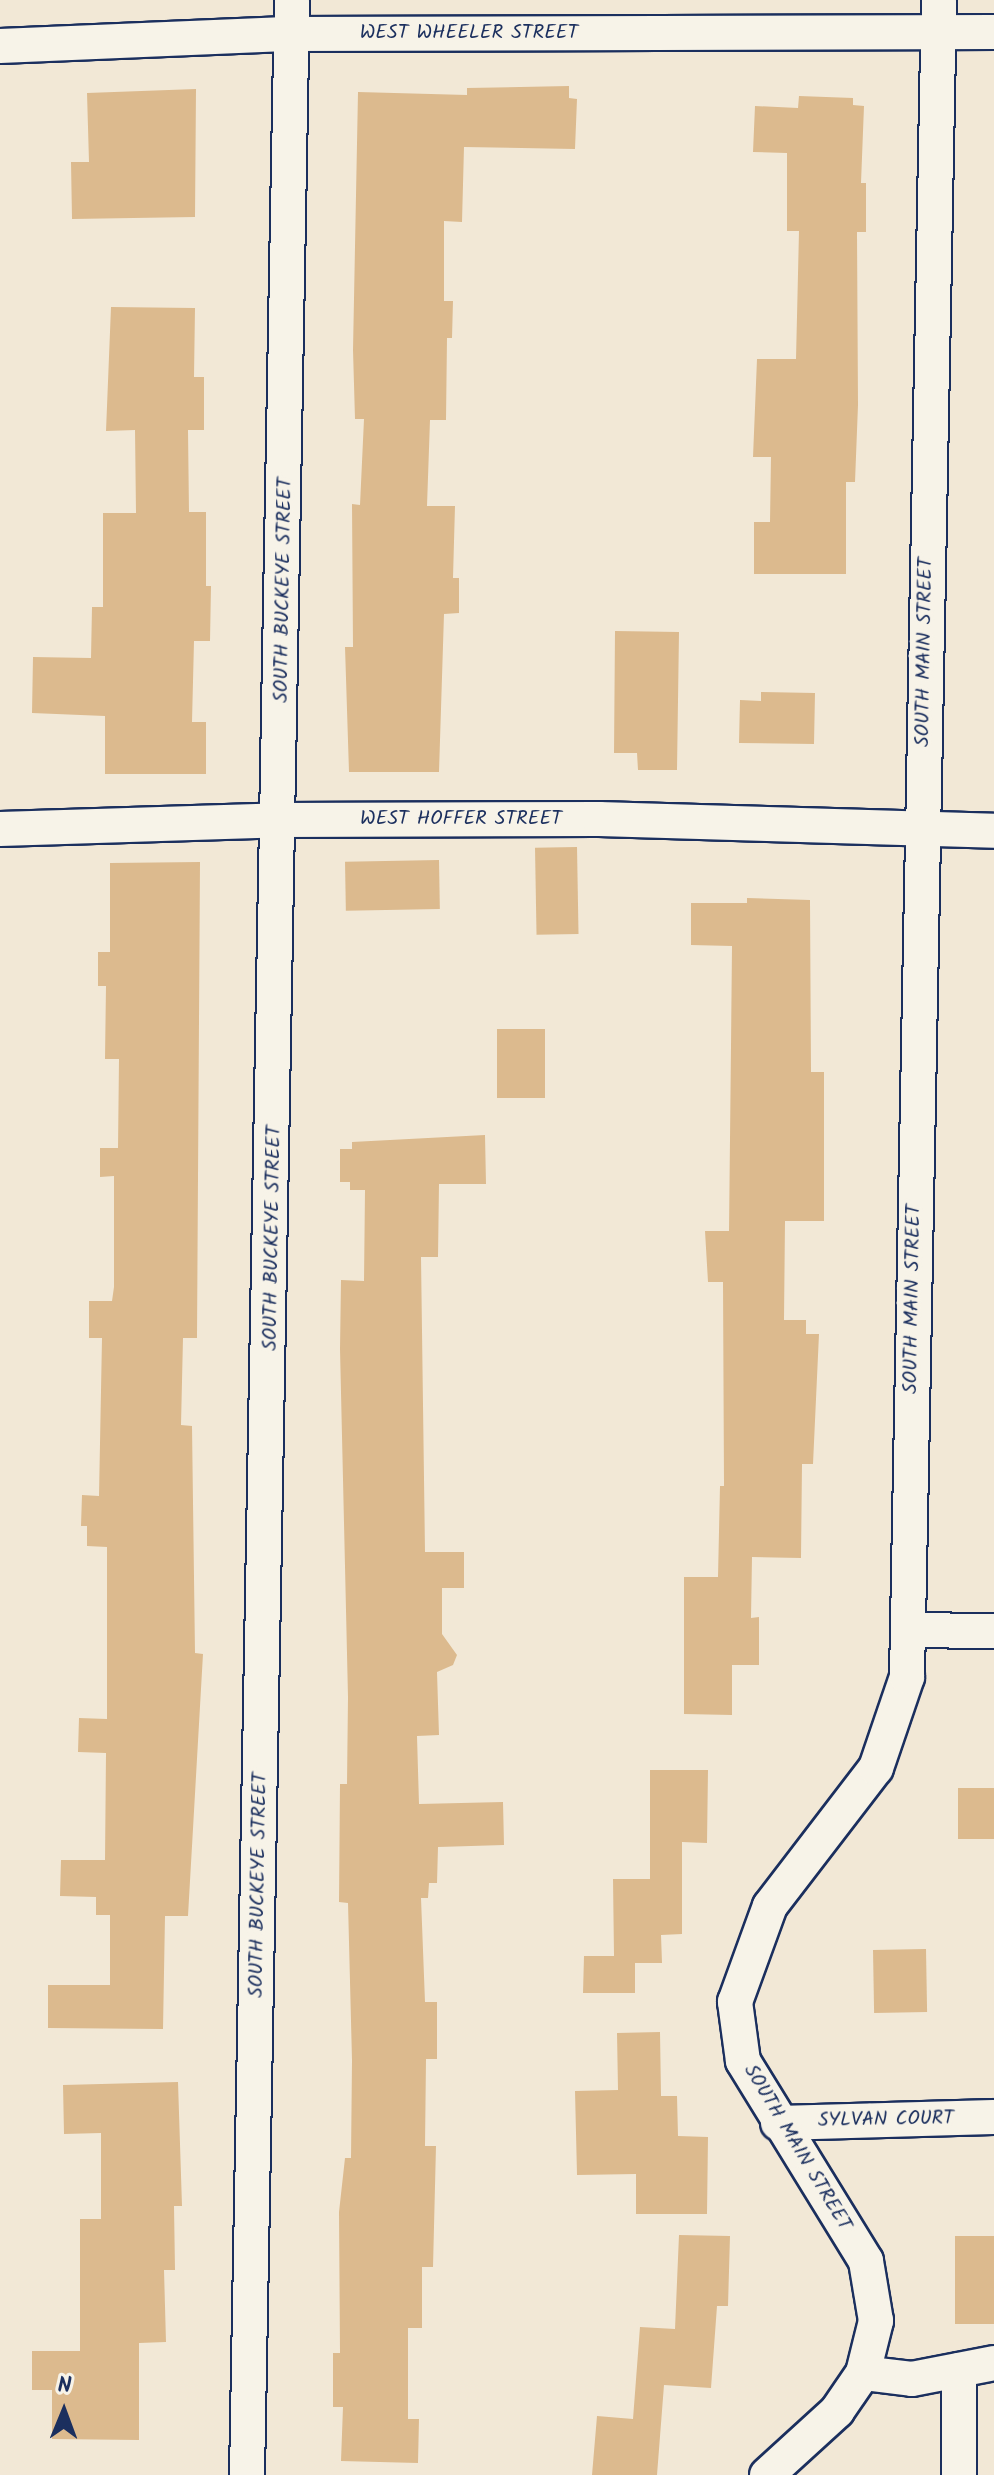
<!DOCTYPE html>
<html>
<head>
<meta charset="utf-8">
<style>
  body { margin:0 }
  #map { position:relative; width:994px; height:2475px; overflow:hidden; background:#f2e8d6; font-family:Kalam,sans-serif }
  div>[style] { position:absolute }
  .building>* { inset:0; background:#dcba8e; transform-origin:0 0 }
  .roads { filter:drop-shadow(2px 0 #1b2f5e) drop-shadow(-2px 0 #1b2f5e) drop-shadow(0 2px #1b2f5e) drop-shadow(0 -2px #1b2f5e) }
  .street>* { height:34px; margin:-17px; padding:0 17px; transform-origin:17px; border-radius:17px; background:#f7f3e8 }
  span { translate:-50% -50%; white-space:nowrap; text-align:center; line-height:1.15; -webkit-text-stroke:7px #f7f3e8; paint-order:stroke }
  .street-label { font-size:20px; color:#1b2f5e }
  .north { position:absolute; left:24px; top:2371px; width:80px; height:80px; -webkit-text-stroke:6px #f7f3e8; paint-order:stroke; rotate:1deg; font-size:22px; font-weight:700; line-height:32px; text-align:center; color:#1b2f5e }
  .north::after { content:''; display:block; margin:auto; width:28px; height:36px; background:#1b2f5e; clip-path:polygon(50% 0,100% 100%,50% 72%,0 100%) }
</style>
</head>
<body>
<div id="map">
  <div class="building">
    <div style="clip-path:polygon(569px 86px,569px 98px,577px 99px,575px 149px,464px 147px,462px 222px,444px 221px,444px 301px,453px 301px,452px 338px,447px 338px,446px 420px,430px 420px,427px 506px,455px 506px,453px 578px,459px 578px,459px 613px,444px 614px,439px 772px,349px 772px,345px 647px,353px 647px,352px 504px,360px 505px,364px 419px,355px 419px,353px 350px,358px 92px,467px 95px,467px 88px)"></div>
    <div style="clip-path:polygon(196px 89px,195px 217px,72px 219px,71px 162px,89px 162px,87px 93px)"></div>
    <div style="clip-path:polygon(799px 96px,853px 98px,853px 105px,864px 106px,861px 183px,866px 183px,866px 232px,857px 232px,858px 405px,855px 482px,846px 482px,846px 574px,754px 574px,754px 522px,770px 522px,771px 457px,753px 457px,757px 359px,796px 359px,799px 231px,787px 231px,787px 153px,753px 152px,755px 106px,798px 108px)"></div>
    <div style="clip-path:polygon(111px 307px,195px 308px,194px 377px,204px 377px,204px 430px,188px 430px,189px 512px,206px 512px,206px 586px,211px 586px,210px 641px,194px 641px,192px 722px,206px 722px,206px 774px,105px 774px,105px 716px,32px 713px,33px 657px,91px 658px,92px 607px,103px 607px,103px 513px,136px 513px,135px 430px,106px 431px)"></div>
    <div style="clip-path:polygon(615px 631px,679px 632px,677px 770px,638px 770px,637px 753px,614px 753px)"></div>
    <div style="clip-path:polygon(761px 692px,815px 693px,814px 744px,739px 743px,740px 700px,761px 701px)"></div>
    <div style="left:577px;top:847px;width:87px;height:42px;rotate:89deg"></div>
    <div style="left:439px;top:860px;width:49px;height:94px;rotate:89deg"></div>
    <div style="clip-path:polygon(200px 862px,197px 1338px,183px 1338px,181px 1425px,192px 1426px,195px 1653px,203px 1654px,188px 1916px,165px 1916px,163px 2029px,48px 2028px,48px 1985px,110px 1985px,110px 1915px,96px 1915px,96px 1897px,60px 1896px,61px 1860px,105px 1860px,106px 1753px,78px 1752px,79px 1718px,107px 1719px,107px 1547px,87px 1546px,87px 1526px,81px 1526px,82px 1495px,99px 1496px,102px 1338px,89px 1338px,89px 1301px,112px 1301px,114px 1287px,114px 1176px,100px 1177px,100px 1148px,118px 1148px,119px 1059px,105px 1059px,106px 986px,98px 986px,98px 952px,110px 952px,110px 863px)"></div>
    <div style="clip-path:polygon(747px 898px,810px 900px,811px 1072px,824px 1072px,824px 1221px,785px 1221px,784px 1320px,806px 1320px,806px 1334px,819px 1334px,813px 1464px,802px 1464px,801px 1558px,752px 1557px,751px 1618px,759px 1617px,759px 1665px,732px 1665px,732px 1715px,684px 1714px,684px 1577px,718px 1577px,720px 1486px,724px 1486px,723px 1282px,708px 1282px,705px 1231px,729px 1231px,731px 1046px,732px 946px,691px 945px,691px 903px,747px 903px)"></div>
    <div style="left:497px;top:1029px;width:48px;height:69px"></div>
    <div style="clip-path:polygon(485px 1135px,486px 1184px,439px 1184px,438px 1257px,421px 1257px,425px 1552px,464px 1552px,464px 1588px,442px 1588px,442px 1634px,457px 1655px,453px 1665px,437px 1672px,439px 1735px,417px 1736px,419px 1804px,503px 1802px,504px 1845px,438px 1847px,437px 1883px,429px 1883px,428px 1898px,421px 1898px,425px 2002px,437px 2002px,437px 2059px,426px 2059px,425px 2146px,436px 2146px,433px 2267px,422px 2267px,422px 2328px,408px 2328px,408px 2419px,419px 2419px,418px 2463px,341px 2461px,343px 2407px,333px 2407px,333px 2353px,340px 2353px,339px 2212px,345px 2158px,351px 2158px,352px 2060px,348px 1903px,339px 1902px,340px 1784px,347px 1784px,348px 1697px,340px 1349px,341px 1280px,364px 1281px,365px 1190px,350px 1190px,350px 1182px,340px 1182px,340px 1149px,352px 1149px,352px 1142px)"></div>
    <div style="clip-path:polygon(650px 1770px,708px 1770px,707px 1843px,682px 1842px,682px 1934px,661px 1935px,662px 1963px,635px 1963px,635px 1993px,583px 1993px,584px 1956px,614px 1956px,613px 1879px,650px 1879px)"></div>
    <div style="left:994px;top:1788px;width:51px;height:36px;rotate:90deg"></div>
    <div style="left:926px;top:1949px;width:63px;height:53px;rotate:89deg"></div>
    <div style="clip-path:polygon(660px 2032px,661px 2096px,677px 2096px,678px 2136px,708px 2137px,707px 2214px,636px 2214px,636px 2174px,577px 2175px,575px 2091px,618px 2090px,617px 2033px)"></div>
    <div style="clip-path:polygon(178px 2082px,182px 2206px,174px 2206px,175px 2270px,164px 2270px,166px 2342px,139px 2343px,139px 2440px,52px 2439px,52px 2390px,32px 2390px,32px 2351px,80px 2351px,80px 2219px,101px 2219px,101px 2133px,64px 2134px,63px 2085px)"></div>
    <div style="clip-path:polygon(679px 2235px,730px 2236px,728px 2306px,717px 2306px,711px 2388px,664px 2385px,657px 2475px,592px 2475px,597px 2416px,633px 2419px,640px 2327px,675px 2329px)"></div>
    <div style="left:955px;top:2236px;width:39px;height:88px"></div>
  </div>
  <div class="roads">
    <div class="street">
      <div style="left:0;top:46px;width:292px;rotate:-2.4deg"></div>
      <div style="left:292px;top:34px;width:702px;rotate:-0.16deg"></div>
      <div style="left:0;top:829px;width:281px;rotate:-1.8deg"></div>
      <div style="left:281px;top:820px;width:318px;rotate:-0.2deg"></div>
      <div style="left:599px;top:819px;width:395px;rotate:1.7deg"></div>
      <div style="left:908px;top:1630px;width:86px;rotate:0.7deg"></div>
      <div style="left:778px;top:2123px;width:216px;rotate:-1.6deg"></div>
      <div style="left:863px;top:2373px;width:49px;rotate:7deg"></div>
      <div style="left:912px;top:2379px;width:84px;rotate:-11deg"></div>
      <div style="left:247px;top:2475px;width:2475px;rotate:-88.96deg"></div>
      <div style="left:767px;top:2475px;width:95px;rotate:-42.4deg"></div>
      <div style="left:837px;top:2411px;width:46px;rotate:-55.6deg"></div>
      <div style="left:863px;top:2373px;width:54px;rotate:-76deg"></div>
      <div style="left:876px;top:2321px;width:61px;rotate:-99.5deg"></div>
      <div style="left:866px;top:2261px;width:235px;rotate:-121.6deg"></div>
      <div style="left:743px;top:2061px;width:60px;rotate:-97.7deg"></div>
      <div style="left:735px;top:2002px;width:102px;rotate:-70deg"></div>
      <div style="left:770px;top:1906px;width:174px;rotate:-52.5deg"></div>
      <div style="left:876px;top:1768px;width:96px;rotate:-71.2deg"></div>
      <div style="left:907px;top:1677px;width:1677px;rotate:-88.91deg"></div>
      <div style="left:959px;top:2475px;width:105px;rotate:-90deg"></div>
    </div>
  </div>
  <div class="street-label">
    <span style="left:469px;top:33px">WEST WHEELER STREET</span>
    <span style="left:284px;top:590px;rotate:-89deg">SOUTH BUCKEYE STREET</span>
    <span style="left:925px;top:652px;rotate:-89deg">SOUTH MAIN STREET</span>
    <span style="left:461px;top:819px">WEST HOFFER STREET</span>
    <span style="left:273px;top:1238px;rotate:-89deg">SOUTH BUCKEYE STREET</span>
    <span style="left:913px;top:1299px;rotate:-89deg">SOUTH MAIN STREET</span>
    <span style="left:259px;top:1885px;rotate:-89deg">SOUTH BUCKEYE STREET</span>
    <span style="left:886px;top:2120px;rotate:-1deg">SYLVAN COURT</span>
    <span style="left:797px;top:2148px;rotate:59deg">SOUTH MAIN STREET</span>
  </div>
  <div class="north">N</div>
</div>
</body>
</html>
